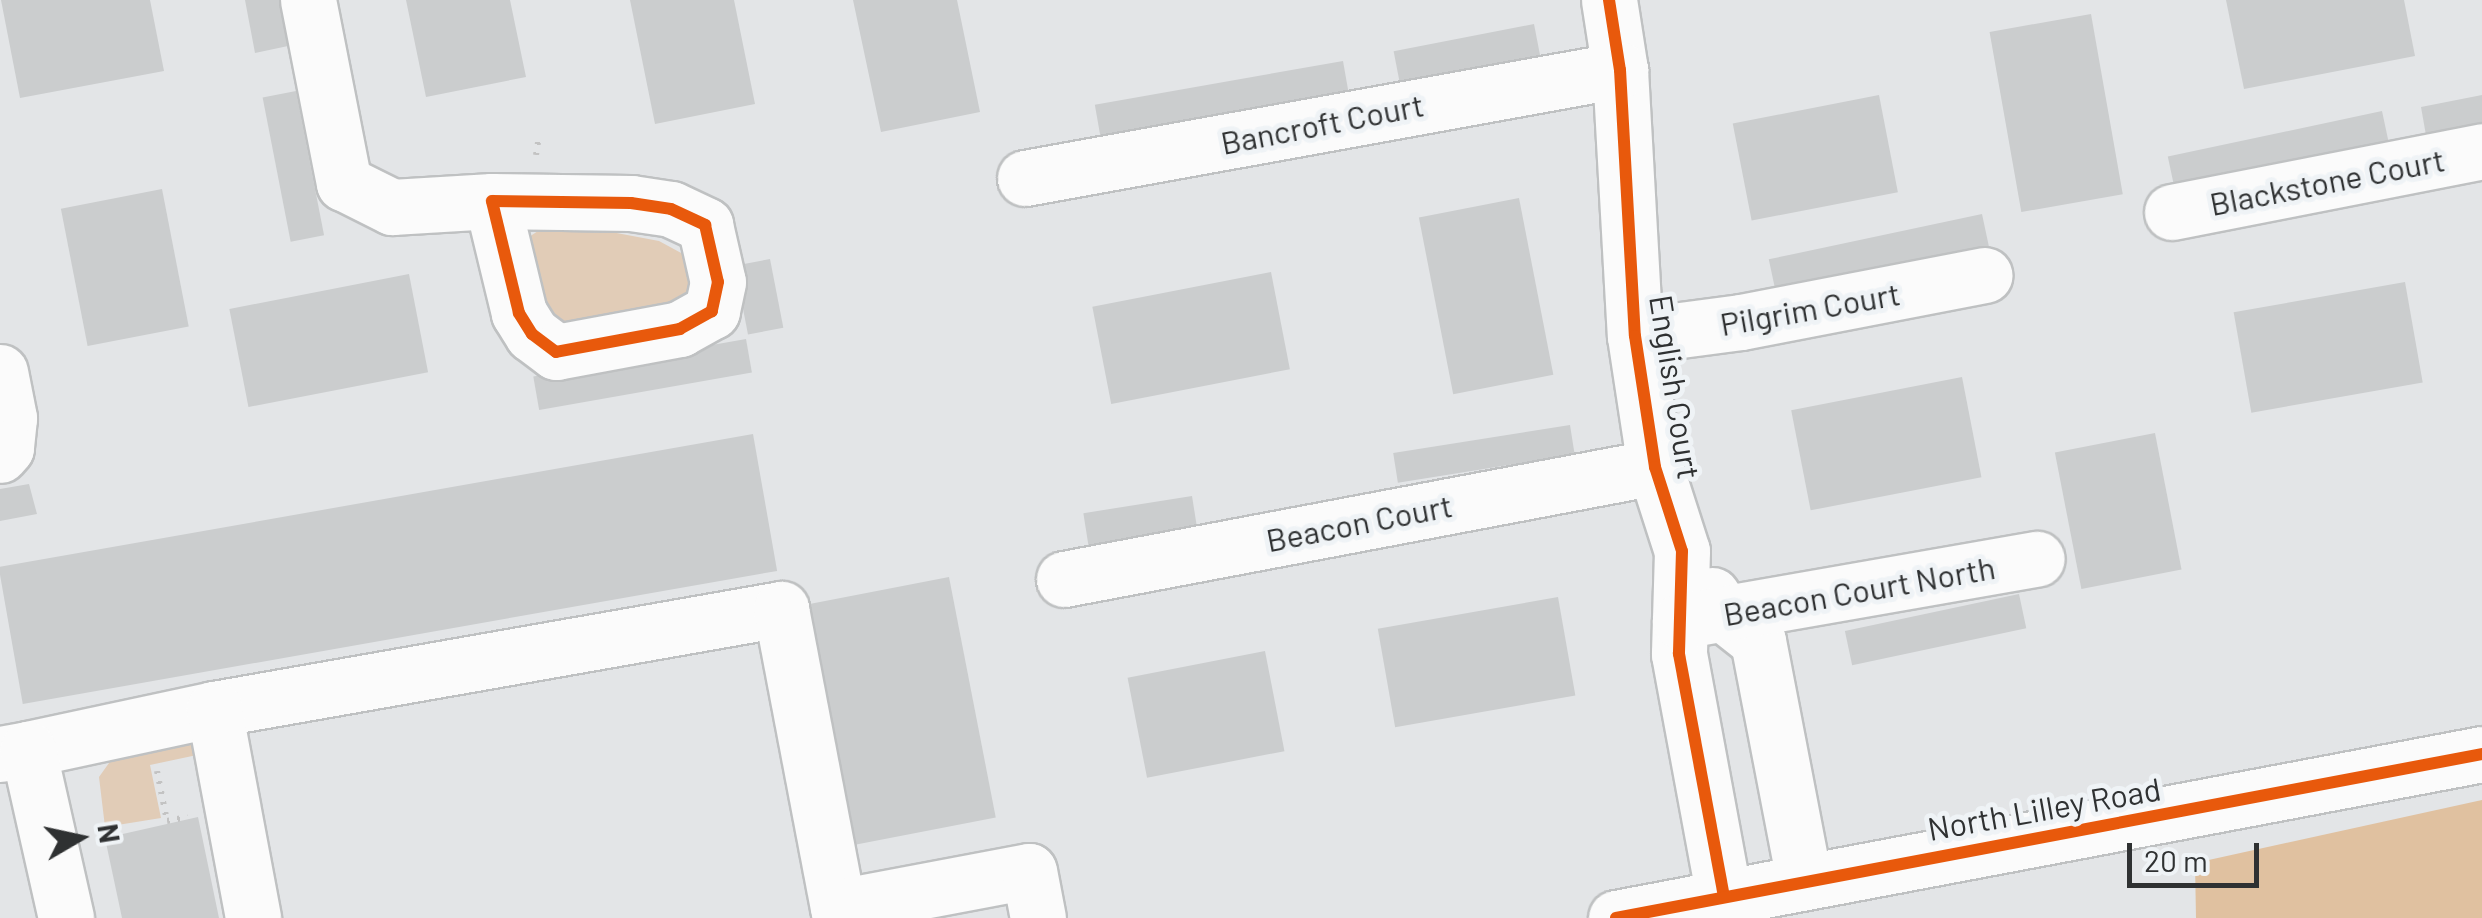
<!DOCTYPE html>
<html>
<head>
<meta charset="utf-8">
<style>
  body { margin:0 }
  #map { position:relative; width:2482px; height:918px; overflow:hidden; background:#e3e5e7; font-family:Barlow,sans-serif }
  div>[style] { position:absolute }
  .green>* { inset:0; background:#e1ccb7 }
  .forest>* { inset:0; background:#e0c1a0 }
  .building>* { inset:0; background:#cbcdce; transform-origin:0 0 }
  .path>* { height:6px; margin-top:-3px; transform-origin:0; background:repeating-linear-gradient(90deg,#c3c3c3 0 2.5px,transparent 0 10.5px) }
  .roads { filter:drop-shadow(2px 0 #bfc1c2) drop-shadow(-2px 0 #bfc1c2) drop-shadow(0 2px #bfc1c2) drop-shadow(0 -2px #bfc1c2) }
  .minor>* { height:55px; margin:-27.5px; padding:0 27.5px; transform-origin:27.5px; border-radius:27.5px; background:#fbfbfb }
  .cycleway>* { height:12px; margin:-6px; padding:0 6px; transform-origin:6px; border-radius:6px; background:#e8590c }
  span { translate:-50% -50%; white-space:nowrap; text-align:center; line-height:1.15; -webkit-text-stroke:10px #eff3f6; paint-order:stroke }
  .street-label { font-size:32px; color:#2f3132 }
  .north { position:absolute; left:30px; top:788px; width:100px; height:100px; -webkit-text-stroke:8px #eff3f6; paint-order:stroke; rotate:81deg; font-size:28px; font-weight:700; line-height:40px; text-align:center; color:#2f3132 }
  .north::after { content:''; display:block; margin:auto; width:35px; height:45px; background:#2f3132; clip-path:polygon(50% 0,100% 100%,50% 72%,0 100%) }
  .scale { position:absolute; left:2127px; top:843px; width:132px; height:45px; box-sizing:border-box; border:5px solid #2f3132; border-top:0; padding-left:12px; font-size:30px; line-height:35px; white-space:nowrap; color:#2f3132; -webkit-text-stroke:8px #eff3f6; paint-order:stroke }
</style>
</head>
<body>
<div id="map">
  <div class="green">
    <div style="clip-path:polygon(553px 221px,659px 241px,683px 254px,692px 271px,689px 296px,672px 314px,589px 331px,549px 322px,526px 254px,529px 237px)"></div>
    <div style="clip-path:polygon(193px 741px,197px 755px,150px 765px,161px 818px,105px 827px,99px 777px,114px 756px)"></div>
  </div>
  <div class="forest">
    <div style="clip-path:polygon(2482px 800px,2482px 918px,2196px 918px,2195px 863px)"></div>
  </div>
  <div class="building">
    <div style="clip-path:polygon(1px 0,150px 0,164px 71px,20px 98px)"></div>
    <div style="clip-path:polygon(245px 0,279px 0,288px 46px,255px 53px)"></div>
    <div style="clip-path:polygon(406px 0,510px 0,526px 77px,426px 97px)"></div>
    <div style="clip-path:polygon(630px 0,734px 0,755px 104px,655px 124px)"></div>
    <div style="clip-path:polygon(853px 0,957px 0,980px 112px,881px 132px)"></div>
    <div style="clip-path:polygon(2226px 0,2404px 0,2415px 56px,2244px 89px)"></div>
    <div style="left:2091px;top:14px;width:183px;height:103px;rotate:80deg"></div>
    <div style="left:1534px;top:24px;width:33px;height:143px;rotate:79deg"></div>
    <div style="left:1343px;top:61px;width:34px;height:252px;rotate:80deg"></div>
    <div style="left:296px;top:91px;width:147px;height:34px;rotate:79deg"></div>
    <div style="left:1879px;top:95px;width:99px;height:149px;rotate:79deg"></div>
    <div style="clip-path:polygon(2482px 95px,2482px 129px,2427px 141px,2421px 107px)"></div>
    <div style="left:2382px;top:111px;width:34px;height:219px;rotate:78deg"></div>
    <div style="left:162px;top:189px;width:140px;height:103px;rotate:79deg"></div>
    <div style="left:1519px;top:198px;width:180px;height:102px;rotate:79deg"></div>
    <div style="left:1982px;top:214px;width:34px;height:218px;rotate:78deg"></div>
    <div style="left:770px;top:259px;width:70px;height:36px;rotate:79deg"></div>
    <div style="left:1271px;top:272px;width:99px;height:182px;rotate:79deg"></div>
    <div style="left:409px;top:274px;width:100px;height:183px;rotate:79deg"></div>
    <div style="left:2405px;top:282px;width:102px;height:174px;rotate:80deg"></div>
    <div style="left:746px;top:339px;width:34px;height:216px;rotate:80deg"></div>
    <div style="left:1962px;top:377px;width:102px;height:174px;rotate:79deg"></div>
    <div style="left:1570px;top:425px;width:30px;height:179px;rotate:81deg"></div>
    <div style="left:2155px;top:433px;width:139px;height:102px;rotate:79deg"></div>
    <div style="left:753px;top:434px;width:139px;height:766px;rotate:80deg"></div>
    <div style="clip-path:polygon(29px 484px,37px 514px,0 521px,0 489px)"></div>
    <div style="left:1192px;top:496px;width:36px;height:110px;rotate:81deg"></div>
    <div style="left:949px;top:577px;width:245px;height:142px;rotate:79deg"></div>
    <div style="left:2019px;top:594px;width:35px;height:178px;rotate:78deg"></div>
    <div style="left:1558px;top:597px;width:100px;height:183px;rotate:80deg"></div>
    <div style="left:1265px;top:651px;width:102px;height:140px;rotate:79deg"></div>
    <div style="clip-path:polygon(198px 817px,219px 918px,122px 918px,105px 838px)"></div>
  </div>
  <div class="path">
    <div style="left:536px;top:155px;width:19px;rotate:-81deg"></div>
    <div style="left:157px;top:771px;width:51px;rotate:78.7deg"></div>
    <div style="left:167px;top:821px;width:21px;rotate:-11deg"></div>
  </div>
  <div class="roads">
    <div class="minor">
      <div style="left:308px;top:0;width:187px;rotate:78.9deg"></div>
      <div style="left:344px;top:183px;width:54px;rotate:26.6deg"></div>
      <div style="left:392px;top:207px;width:100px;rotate:-3.4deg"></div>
      <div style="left:1609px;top:0;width:71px;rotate:81.1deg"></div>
      <div style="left:1620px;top:70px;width:266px;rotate:86.8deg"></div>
      <div style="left:1635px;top:336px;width:133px;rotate:81.3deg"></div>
      <div style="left:1655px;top:467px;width:88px;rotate:72.2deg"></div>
      <div style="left:1682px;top:551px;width:103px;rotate:91.7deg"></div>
      <div style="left:1679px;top:654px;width:246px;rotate:79.5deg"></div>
      <div style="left:1025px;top:178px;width:605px;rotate:-10.29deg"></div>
      <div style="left:492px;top:201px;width:139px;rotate:0.8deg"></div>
      <div style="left:631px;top:203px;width:40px;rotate:8.5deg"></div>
      <div style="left:671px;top:209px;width:38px;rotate:25deg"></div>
      <div style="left:705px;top:225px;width:58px;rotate:77.2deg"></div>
      <div style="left:718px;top:282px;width:30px;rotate:102deg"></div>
      <div style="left:712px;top:311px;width:37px;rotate:151deg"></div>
      <div style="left:680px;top:329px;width:126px;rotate:169.5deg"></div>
      <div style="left:556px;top:352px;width:30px;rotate:-143deg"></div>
      <div style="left:532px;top:334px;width:25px;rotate:-122deg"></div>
      <div style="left:519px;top:313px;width:115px;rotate:-103.6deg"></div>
      <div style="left:2172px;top:212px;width:316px;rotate:-11.1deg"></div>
      <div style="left:1635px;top:336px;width:107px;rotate:-7.5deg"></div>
      <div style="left:1741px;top:322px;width:248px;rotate:-10.9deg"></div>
      <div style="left:0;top:372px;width:47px;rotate:78.9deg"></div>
      <div style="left:9px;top:418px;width:30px;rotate:96deg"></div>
      <div style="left:6px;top:448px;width:9px;rotate:131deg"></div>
      <div style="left:1064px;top:579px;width:602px;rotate:-10.73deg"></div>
      <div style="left:1712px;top:595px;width:24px;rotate:57deg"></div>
      <div style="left:1725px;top:615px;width:42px;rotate:38.2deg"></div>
      <div style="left:1758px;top:641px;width:242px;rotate:79.1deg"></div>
      <div style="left:1680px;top:621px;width:362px;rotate:-9.9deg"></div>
      <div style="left:214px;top:709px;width:576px;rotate:-10deg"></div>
      <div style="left:781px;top:609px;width:315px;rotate:79.2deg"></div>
      <div style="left:28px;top:749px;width:190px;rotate:-12.1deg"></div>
      <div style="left:214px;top:709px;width:213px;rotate:79.4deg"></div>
      <div style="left:0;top:754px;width:28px;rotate:-10deg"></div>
      <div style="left:28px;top:749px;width:173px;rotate:77.3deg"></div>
      <div style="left:838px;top:907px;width:194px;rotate:-10.7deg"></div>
      <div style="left:1029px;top:871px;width:48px;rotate:79.2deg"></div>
      <div style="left:1616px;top:918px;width:881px;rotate:-10.72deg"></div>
    </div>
  </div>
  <div class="cycleway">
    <div style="left:1609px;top:0;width:71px;rotate:81.1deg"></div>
    <div style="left:1620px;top:70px;width:266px;rotate:86.8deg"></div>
    <div style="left:1635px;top:336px;width:133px;rotate:81.3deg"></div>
    <div style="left:1655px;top:467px;width:88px;rotate:72.2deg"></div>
    <div style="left:1682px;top:551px;width:103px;rotate:91.7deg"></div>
    <div style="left:1679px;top:654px;width:246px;rotate:79.5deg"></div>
    <div style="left:492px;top:201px;width:139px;rotate:0.8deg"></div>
    <div style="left:631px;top:203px;width:40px;rotate:8.5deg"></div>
    <div style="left:671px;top:209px;width:38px;rotate:25deg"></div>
    <div style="left:705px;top:225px;width:58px;rotate:77.2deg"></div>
    <div style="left:718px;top:282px;width:30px;rotate:102deg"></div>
    <div style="left:712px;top:311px;width:37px;rotate:151deg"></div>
    <div style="left:680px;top:329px;width:126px;rotate:169.5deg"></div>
    <div style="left:556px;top:352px;width:30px;rotate:-143deg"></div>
    <div style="left:532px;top:334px;width:25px;rotate:-122deg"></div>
    <div style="left:519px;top:313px;width:115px;rotate:-103.6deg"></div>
    <div style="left:1616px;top:918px;width:881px;rotate:-10.72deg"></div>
  </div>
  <div class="street-label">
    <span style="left:1322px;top:123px;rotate:-11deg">Bancroft Court</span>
    <span style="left:2327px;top:181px;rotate:-11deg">Blackstone Court</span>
    <span style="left:1810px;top:308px;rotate:-10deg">Pilgrim Court</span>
    <span style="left:1676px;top:387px;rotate:81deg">English Court</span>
    <span style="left:1359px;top:522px;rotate:-11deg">Beacon Court</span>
    <span style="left:1859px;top:590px;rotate:-10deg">Beacon Court North</span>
    <span style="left:2044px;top:808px;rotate:-10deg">North Lilley Road</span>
  </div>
  <div class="north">N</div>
  <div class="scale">20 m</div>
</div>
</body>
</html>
